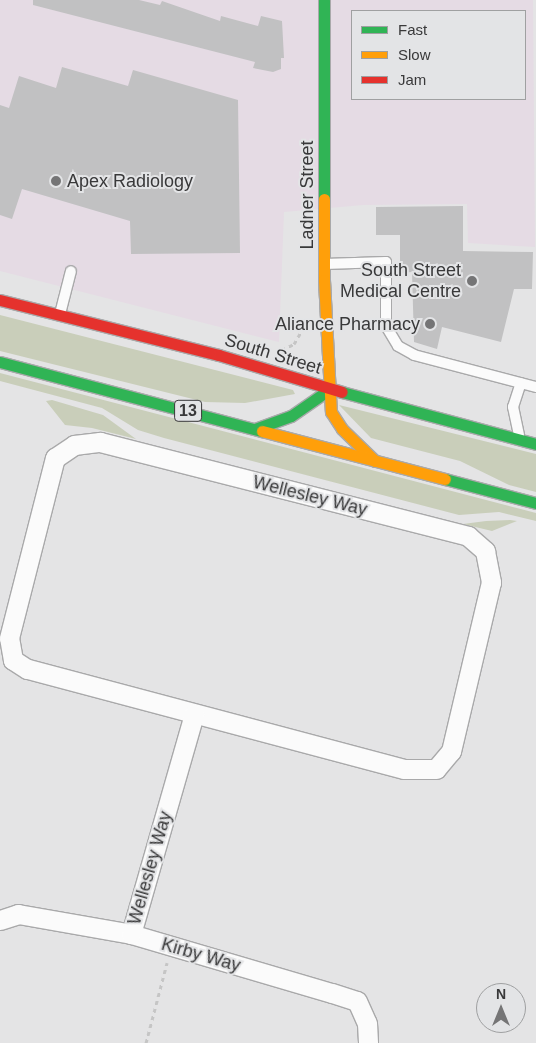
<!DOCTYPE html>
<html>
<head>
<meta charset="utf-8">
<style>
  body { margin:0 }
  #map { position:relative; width:536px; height:1043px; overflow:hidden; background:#e4e4e5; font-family:Helvetica,sans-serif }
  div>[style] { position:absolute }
  .industrial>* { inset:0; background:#e5dbe4 }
  .green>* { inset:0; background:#c9ceba }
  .building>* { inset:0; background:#c1c1c2 }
  .path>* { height:3px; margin-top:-1.5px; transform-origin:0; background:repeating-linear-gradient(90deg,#c5c5c5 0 4px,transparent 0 8px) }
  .roads { filter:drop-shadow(1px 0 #a9a9aa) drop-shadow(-1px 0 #a9a9aa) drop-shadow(0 1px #a9a9aa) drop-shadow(0 -1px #a9a9aa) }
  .lane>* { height:10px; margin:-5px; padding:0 5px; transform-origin:5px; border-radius:5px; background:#fbfbfb }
  .street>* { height:19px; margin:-9.5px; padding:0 9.5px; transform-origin:9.5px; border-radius:9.5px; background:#fbfbfb }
  .fast>* { height:11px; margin:-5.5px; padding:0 5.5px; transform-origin:5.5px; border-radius:5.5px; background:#30b455 }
  .slow>* { height:11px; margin:-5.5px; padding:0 5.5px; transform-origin:5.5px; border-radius:5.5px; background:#ff9f0a }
  .jam>* { height:11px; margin:-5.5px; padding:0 5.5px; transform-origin:5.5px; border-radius:5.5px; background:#e5322d }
  .dots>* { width:14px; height:14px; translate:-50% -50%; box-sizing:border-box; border:2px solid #e3e4e6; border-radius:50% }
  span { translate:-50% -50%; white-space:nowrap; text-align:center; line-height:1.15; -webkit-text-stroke:4px #e3e4e6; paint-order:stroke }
  .shield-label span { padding:1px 4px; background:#e3e4e6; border:1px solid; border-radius:4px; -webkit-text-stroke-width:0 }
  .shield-label { font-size:16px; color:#39393a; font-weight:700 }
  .poi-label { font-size:18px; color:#39393a }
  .left { translate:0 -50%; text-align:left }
  .right { translate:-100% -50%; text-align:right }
  .street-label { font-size:18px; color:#39393a }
  .legend { position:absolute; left:351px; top:10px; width:175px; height:90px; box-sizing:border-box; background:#e3e4e6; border:1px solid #9fa0a1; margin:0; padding:6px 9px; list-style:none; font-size:15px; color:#39393a }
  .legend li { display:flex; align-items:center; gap:10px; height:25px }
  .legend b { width:25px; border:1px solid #9fa0a1 }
  .north { position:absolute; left:476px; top:983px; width:50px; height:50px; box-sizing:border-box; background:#e3e4e6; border:1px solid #9fa0a1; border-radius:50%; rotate:0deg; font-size:14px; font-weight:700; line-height:20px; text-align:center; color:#39393a }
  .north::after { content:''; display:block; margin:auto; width:18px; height:22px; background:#757576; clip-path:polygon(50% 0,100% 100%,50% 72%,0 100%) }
</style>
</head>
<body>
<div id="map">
  <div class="industrial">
    <div style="clip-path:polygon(evenodd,0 0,533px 0,535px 247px,468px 243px,467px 204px,363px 205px,284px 212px,279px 342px,0 271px,0 0,352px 11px,525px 11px,525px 99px,352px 99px,352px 11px)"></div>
  </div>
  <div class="green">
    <div style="clip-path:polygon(0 315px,293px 390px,295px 394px,245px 403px,205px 402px,0 351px)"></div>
    <div style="clip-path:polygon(0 373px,536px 513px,536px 521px,499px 512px,459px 515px,164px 438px,138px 430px,102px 408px,0 381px)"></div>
    <div style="clip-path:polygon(52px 400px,103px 415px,136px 439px,92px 428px,65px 425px,46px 401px)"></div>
    <div style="clip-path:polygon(339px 405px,536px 454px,536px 492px,509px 485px,460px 461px,371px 438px)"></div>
    <div style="clip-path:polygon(486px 521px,510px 520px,517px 521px,492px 531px,463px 524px)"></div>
  </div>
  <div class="building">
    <div style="clip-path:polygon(33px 0,139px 0,160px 5px,162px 1px,220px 21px,221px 16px,258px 26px,261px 16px,282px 21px,284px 58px,281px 58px,281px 69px,273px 72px,253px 68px,255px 62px,33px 5px)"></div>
    <div style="clip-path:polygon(62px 67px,128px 86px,133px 70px,238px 100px,240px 253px,131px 254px,130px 221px,22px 189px,12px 219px,0 215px,0 105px,9px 108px,19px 76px,56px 88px)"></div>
    <div style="clip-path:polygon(463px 206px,463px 251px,533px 252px,532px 289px,514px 289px,501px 342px,442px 327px,437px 349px,414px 342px,412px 272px,400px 273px,400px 235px,376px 235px,376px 207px)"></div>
  </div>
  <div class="path">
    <div style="left:282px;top:350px;width:13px;rotate:-27deg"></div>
    <div style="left:294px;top:344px;width:20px;rotate:-60deg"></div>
    <div style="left:146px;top:1043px;width:83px;rotate:-75.3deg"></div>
  </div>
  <div class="roads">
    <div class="lane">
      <div style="left:324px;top:264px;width:62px;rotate:-1.8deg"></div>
      <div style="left:386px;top:262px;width:64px;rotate:90deg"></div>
      <div style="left:386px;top:326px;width:23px;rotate:59deg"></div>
      <div style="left:398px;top:346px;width:18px;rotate:29deg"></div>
      <div style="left:414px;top:355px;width:126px;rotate:14.7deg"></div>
      <div style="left:60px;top:314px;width:44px;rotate:-75.7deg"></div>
      <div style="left:519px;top:435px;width:29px;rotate:-102deg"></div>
      <div style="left:513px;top:407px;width:25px;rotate:-72deg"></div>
    </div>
    <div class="street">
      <div style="left:100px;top:442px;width:380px;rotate:14.3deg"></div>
      <div style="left:468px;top:536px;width:23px;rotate:41deg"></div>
      <div style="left:485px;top:551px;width:32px;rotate:79deg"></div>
      <div style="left:491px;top:582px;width:174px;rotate:103.3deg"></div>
      <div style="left:451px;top:751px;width:23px;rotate:130deg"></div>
      <div style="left:436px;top:769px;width:32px;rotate:180deg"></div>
      <div style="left:404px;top:769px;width:390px;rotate:-165.1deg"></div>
      <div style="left:27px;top:669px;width:17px;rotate:-147deg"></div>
      <div style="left:13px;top:660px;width:22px;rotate:-100deg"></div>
      <div style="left:9px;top:638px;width:186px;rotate:-75.7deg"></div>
      <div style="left:55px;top:458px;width:23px;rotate:-34deg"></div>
      <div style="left:74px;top:445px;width:26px;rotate:-7deg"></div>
      <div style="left:0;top:920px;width:19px;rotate:-18deg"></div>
      <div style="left:18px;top:914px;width:115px;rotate:10deg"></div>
      <div style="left:131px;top:934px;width:209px;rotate:16.4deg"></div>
      <div style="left:332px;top:993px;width:26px;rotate:18deg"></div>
      <div style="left:357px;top:1001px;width:24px;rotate:66deg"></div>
      <div style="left:367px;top:1023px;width:20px;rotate:87deg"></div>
      <div style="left:131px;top:934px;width:229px;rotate:-74deg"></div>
    </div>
    <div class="fast">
      <div style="left:324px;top:0;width:199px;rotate:90deg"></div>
      <div style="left:0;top:362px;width:271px;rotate:14.8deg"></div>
      <div style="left:342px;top:392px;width:201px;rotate:15deg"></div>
      <div style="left:255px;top:429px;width:38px;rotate:-20deg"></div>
      <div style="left:291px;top:416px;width:47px;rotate:-34.7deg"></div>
      <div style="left:445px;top:479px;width:94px;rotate:14.8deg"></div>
    </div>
    <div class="slow">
      <div style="left:324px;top:199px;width:81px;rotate:90deg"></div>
      <div style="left:324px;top:280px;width:132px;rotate:87deg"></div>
      <div style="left:331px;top:412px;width:20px;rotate:57deg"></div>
      <div style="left:342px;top:429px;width:46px;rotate:44.1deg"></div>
      <div style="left:262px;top:431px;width:189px;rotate:14.7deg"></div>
    </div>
    <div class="jam">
      <div style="left:0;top:300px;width:226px;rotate:14.1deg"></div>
      <div style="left:219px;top:355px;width:128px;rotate:16.7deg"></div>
    </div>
  </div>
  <div class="dots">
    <div style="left:56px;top:181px;background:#757576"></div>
    <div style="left:472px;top:281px;background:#757576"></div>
    <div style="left:430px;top:324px;background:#757576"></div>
  </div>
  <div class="shield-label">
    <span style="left:188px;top:411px">13</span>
  </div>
  <div class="poi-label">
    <span class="left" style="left:67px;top:181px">Apex Radiology</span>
    <span class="right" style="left:461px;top:281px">South Street<br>Medical Centre</span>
    <span class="right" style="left:420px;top:324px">Aliance Pharmacy</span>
  </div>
  <div class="street-label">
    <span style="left:307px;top:195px;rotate:-90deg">Ladner Street</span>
    <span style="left:273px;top:354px;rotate:17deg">South Street</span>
    <span style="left:310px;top:496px;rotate:14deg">Wellesley Way</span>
    <span style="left:150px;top:868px;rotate:-74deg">Wellesley Way</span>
    <span style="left:201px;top:955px;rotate:16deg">Kirby Way</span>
  </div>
  <ul class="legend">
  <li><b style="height:6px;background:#30b455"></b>Fast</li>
  <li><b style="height:6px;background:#ff9f0a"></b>Slow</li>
  <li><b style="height:6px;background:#e5322d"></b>Jam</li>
  </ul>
  <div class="north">N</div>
</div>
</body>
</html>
